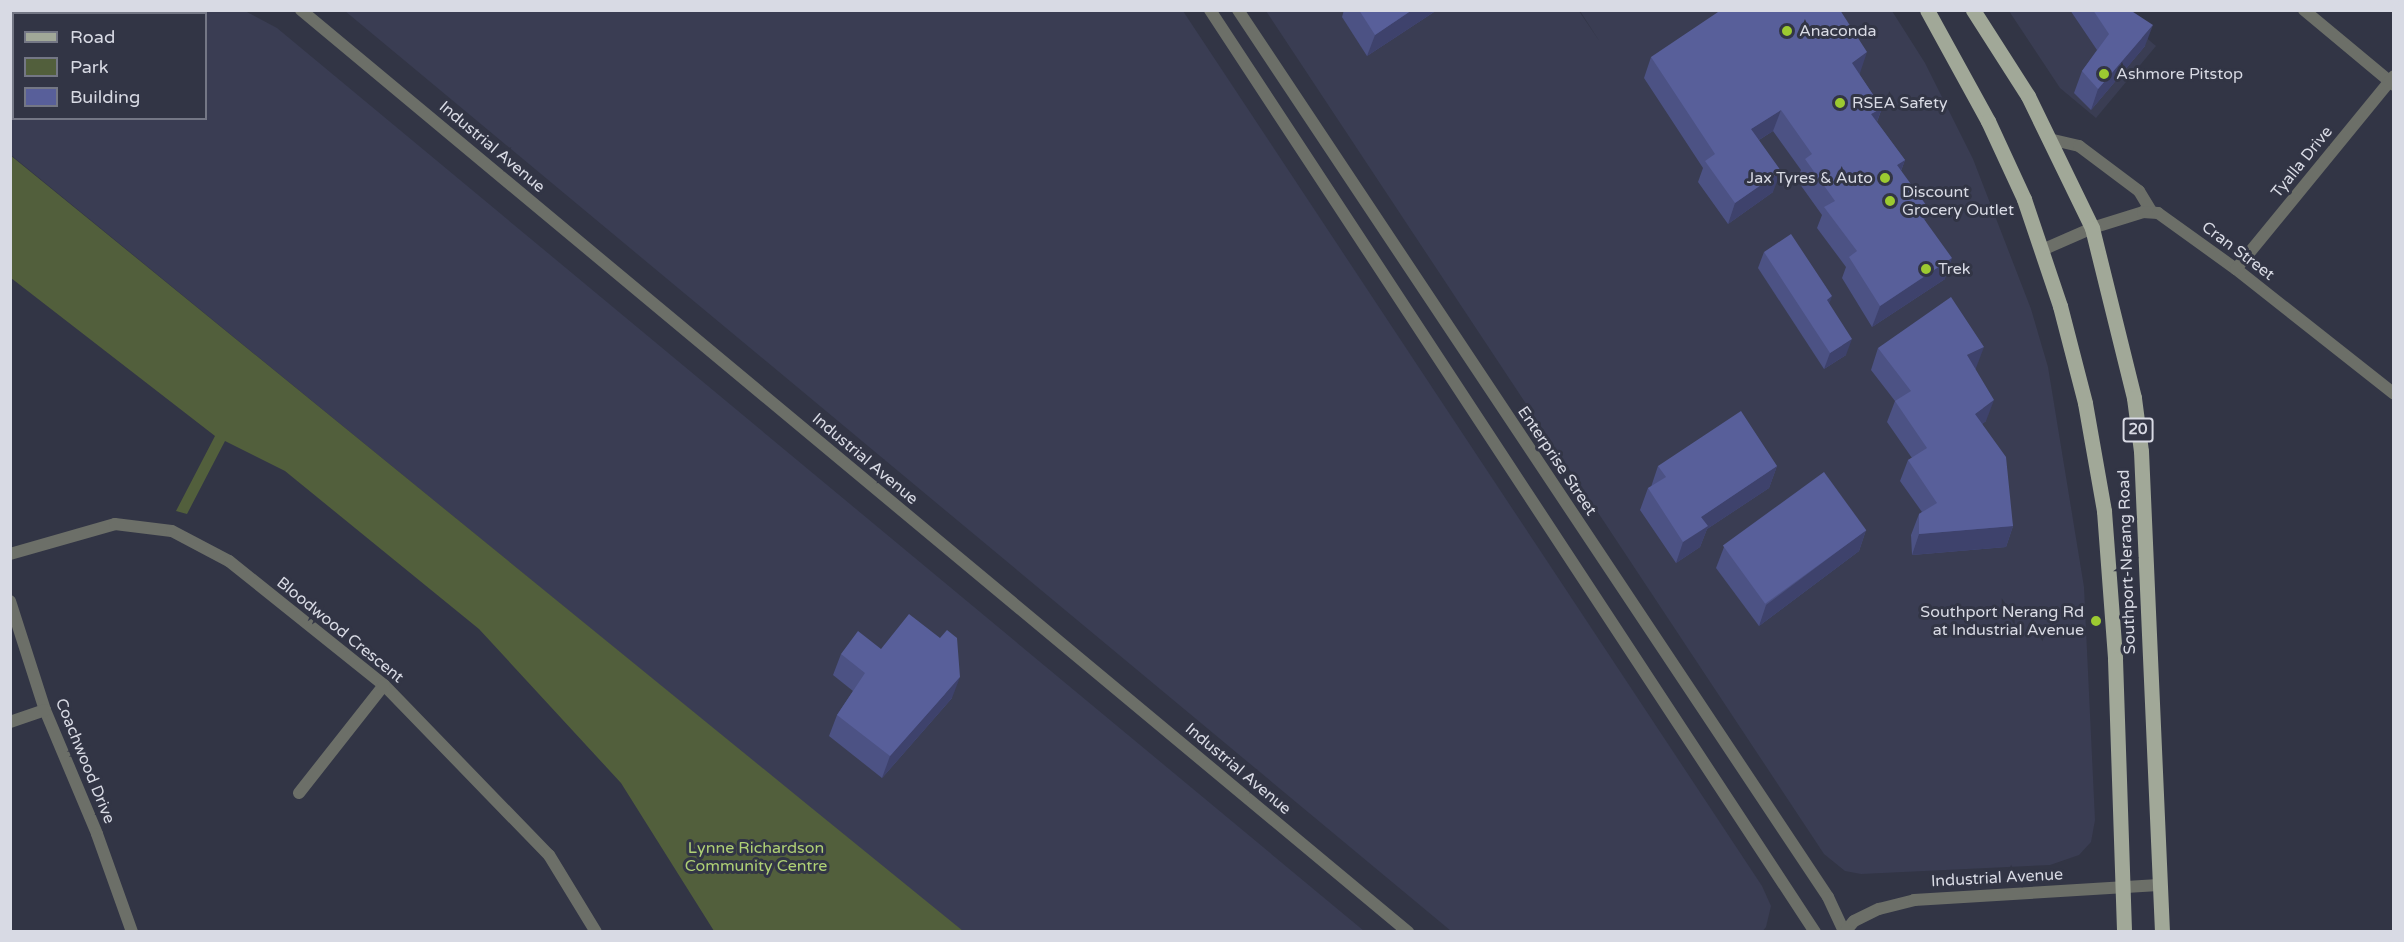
<!DOCTYPE html>
<html>
<head>
<meta charset="utf-8">
<style>
  body { margin:0 }
  #map { position:relative; width:2404px; height:942px; overflow:hidden; background:#323545; font-family:"Varela Round",sans-serif }
  div>[style] { position:absolute }
  .built>* { inset:0; background:#3a3d53 }
  .green>* { inset:0; background:#525f3c }
  .street>* { height:12px; margin:-6px; padding:0 6px; transform-origin:6px; border-radius:6px; background:#6c6f68 }
  .primary>* { height:15px; margin:-7.5px; padding:0 7.5px; transform-origin:7.5px; border-radius:7.5px; background:#a1a898 }
  .wall>* { inset:0; background:#4c5284 }
  .shaded-wall>* { inset:0; background:#3e426c }
  .building>* { inset:0; background:#585f9a; transform-origin:0 0 }
  .dots>* { width:16px; height:16px; translate:-50% -50%; box-sizing:border-box; border:3px solid #323545; border-radius:50% }
  span { translate:-50% -50%; white-space:nowrap; text-align:center; line-height:1.15; -webkit-text-stroke:6px #323545; paint-order:stroke }
  .shield-label span { padding:2px 4px; background:#323545; border:2px solid; border-radius:4px; -webkit-text-stroke-width:0 }
  .shield-label { font-size:15px; color:#d8dae4; font-weight:700 }
  .poi-label { font-size:16px; color:#d8dae4 }
  .left { translate:0 -50%; text-align:left }
  .right { translate:-100% -50%; text-align:right }
  .street-label { font-size:16px; color:#d8dae4 }
  .park-label { font-size:16px; color:#afd075 }
  .frame { position:absolute; inset:0; border:12px solid #d8dae4; pointer-events:none }
  .legend { position:absolute; left:12px; top:12px; width:195px; height:108px; box-sizing:border-box; background:#323545; border:2px solid #747785; margin:0; padding:8px 10px; list-style:none; font-size:18px; color:#d8dae4 }
  .legend li { display:flex; align-items:center; gap:12px; height:30px }
  .legend b { width:30px; border:2px solid #747785 }
</style>
</head>
<body>
<div id="map">
  <div class="built">
    <div style="clip-path:polygon(evenodd,10px 11px,245px 11px,277px 28px,1364px 931px,961px 931px,11px 155px,10px 11px,14px 14px,206px 14px,206px 118px,14px 118px,14px 14px)"></div>
    <div style="clip-path:polygon(345px 11px,1183px 11px,1762px 886px,1771px 906px,1766px 927px,1762px 932px,1451px 931px)"></div>
    <div style="clip-path:polygon(1266px 11px,1579px 11px,1600px 42px,1580px 11px,1892px 11px,1925px 63px,1973px 159px,2031px 309px,2048px 367px,2084px 587px,2095px 820px,2091px 842px,2079px 855px,2050px 865px,1861px 874px,1845px 871px,1824px 854px)"></div>
    <div style="clip-path:polygon(2009px 11px,2121px 11px,2131px 25px,2156px 46px,2096px 118px,2060px 88px)"></div>
  </div>
  <div class="green">
    <div style="clip-path:polygon(10px 155px,803px 801px,963px 931px,714px 931px,621px 783px,479px 629px,285px 471px,225px 441px,187px 514px,176px 511px,215px 436px,11px 278px)"></div>
  </div>
  <div class="street">
    <div style="left:301px;top:10px;width:1441px;rotate:39.79deg"></div>
    <div style="left:1210px;top:10px;width:1103px;rotate:56.73deg"></div>
    <div style="left:1238px;top:10px;width:1065px;rotate:56.37deg"></div>
    <div style="left:1828px;top:897px;width:38px;rotate:65deg"></div>
    <div style="left:2304px;top:10px;width:117px;rotate:39.8deg"></div>
    <div style="left:2049px;top:139px;width:31px;rotate:13deg"></div>
    <div style="left:2079px;top:146px;width:75px;rotate:36.9deg"></div>
    <div style="left:2139px;top:191px;width:23px;rotate:59deg"></div>
    <div style="left:2042px;top:250px;width:55px;rotate:-23.7deg"></div>
    <div style="left:2092px;top:228px;width:53px;rotate:-17.4deg"></div>
    <div style="left:2143px;top:212px;width:15px;rotate:4deg"></div>
    <div style="left:2158px;top:213px;width:96px;rotate:35.7deg"></div>
    <div style="left:2236px;top:269px;width:201px;rotate:38.3deg"></div>
    <div style="left:2236px;top:269px;width:249px;rotate:-50.7deg"></div>
    <div style="left:10px;top:554px;width:109px;rotate:-15.9deg"></div>
    <div style="left:115px;top:524px;width:57px;rotate:7deg"></div>
    <div style="left:172px;top:531px;width:64px;rotate:27.8deg"></div>
    <div style="left:229px;top:561px;width:198px;rotate:38.7deg"></div>
    <div style="left:384px;top:685px;width:237px;rotate:45.9deg"></div>
    <div style="left:549px;top:855px;width:90px;rotate:58.6deg"></div>
    <div style="left:10px;top:601px;width:114px;rotate:72.2deg"></div>
    <div style="left:45px;top:710px;width:134px;rotate:67.2deg"></div>
    <div style="left:97px;top:834px;width:104px;rotate:70.3deg"></div>
    <div style="left:10px;top:722px;width:37px;rotate:-19deg"></div>
    <div style="left:299px;top:793px;width:137px;rotate:-51.8deg"></div>
    <div style="left:1845px;top:932px;width:14px;rotate:-51deg"></div>
    <div style="left:1854px;top:921px;width:28px;rotate:-26deg"></div>
    <div style="left:1879px;top:909px;width:36px;rotate:-14deg"></div>
    <div style="left:1914px;top:900px;width:245px;rotate:-3.5deg"></div>
  </div>
  <div class="primary">
    <div style="left:1927px;top:10px;width:127px;rotate:61.2deg"></div>
    <div style="left:1988px;top:121px;width:86px;rotate:65.2deg"></div>
    <div style="left:2024px;top:199px;width:113px;rotate:71.4deg"></div>
    <div style="left:2060px;top:306px;width:100px;rotate:75.5deg"></div>
    <div style="left:2085px;top:403px;width:110px;rotate:80deg"></div>
    <div style="left:2104px;top:511px;width:148px;rotate:85.7deg"></div>
    <div style="left:2115px;top:659px;width:273px;rotate:88.1deg"></div>
    <div style="left:1973px;top:10px;width:102px;rotate:57.4deg"></div>
    <div style="left:2028px;top:96px;width:147px;rotate:64.1deg"></div>
    <div style="left:2092px;top:228px;width:175px;rotate:76.1deg"></div>
    <div style="left:2134px;top:398px;width:53px;rotate:82.5deg"></div>
    <div style="left:2141px;top:451px;width:481px;rotate:87.5deg"></div>
  </div>
  <div class="wall">
    <div style="clip-path:polygon(1344px 10px,1437px 10px,1367px 56px,1342px 17px)"></div>
    <div style="clip-path:polygon(2070px 10px,2130px 10px,2145px 46px,2091px 110px,2074px 93px,2082px 71px,2097px 50px)"></div>
    <div style="clip-path:polygon(1651px 57px,1860px 73px,1859px 74px,1882px 108px,1877px 122px,1905px 160px,1901px 171px,1925px 221px,1945px 279px,1872px 327px,1842px 278px,1846px 267px,1817px 228px,1822px 215px,1797px 180px,1801px 170px,1773px 131px,1759px 140px,1773px 192px,1728px 224px,1698px 182px,1703px 168px,1644px 78px)"></div>
    <div style="clip-path:polygon(1764px 252px,1829px 304px,1846px 355px,1824px 369px,1758px 268px)"></div>
    <div style="clip-path:polygon(1878px 348px,1976px 368px,1975px 369px,1986px 421px,1982px 424px,2013px 526px,2006px 547px,1912px 555px,1911px 535px,1919px 514px,1922px 512px,1900px 481px,1908px 460px,1912px 458px,1887px 422px,1895px 401px,1871px 370px)"></div>
    <div style="clip-path:polygon(1658px 466px,1777px 466px,1769px 488px,1707px 529px,1700px 547px,1676px 563px,1640px 510px,1648px 488px,1651px 487px)"></div>
    <div style="clip-path:polygon(1866px 530px,1859px 551px,1759px 626px,1716px 568px,1724px 547px)"></div>
    <div style="clip-path:polygon(881px 649px,952px 698px,882px 778px,829px 736px,837px 715px,853px 691px,833px 675px,841px 654px)"></div>
  </div>
  <div class="shaded-wall">
    <div style="clip-path:polygon(1412px 10px,1437px 10px,1367px 56px,1375px 35px)"></div>
    <div style="clip-path:polygon(2153px 25px,2145px 46px,2091px 110px,2098px 89px)"></div>
    <div style="clip-path:polygon(1867px 52px,1860px 73px,1844px 84px,1852px 63px)"></div>
    <div style="clip-path:polygon(1882px 108px,1874px 129px,1871px 114px)"></div>
    <div style="clip-path:polygon(1781px 110px,1773px 131px,1743px 150px,1751px 129px)"></div>
    <div style="clip-path:polygon(1905px 160px,1897px 181px,1897px 165px)"></div>
    <div style="clip-path:polygon(1781px 171px,1773px 192px,1728px 224px,1735px 203px)"></div>
    <div style="clip-path:polygon(1929px 209px,1922px 229px,1921px 215px)"></div>
    <div style="clip-path:polygon(1952px 258px,1945px 279px,1872px 327px,1880px 306px)"></div>
    <div style="clip-path:polygon(1832px 296px,1826px 313px,1827px 300px)"></div>
    <div style="clip-path:polygon(1852px 339px,1846px 355px,1824px 369px,1830px 353px)"></div>
    <div style="clip-path:polygon(1984px 347px,1976px 368px,1959px 376px,1967px 355px)"></div>
    <div style="clip-path:polygon(1994px 400px,1986px 421px,1967px 435px,1975px 414px)"></div>
    <div style="clip-path:polygon(1777px 466px,1769px 488px,1707px 529px,1700px 547px,1676px 563px,1683px 542px,1701px 517px)"></div>
    <div style="clip-path:polygon(2013px 526px,2006px 547px,1912px 555px,1919px 534px)"></div>
    <div style="clip-path:polygon(1866px 530px,1859px 551px,1759px 626px,1766px 605px)"></div>
    <div style="clip-path:polygon(960px 677px,952px 698px,882px 778px,890px 756px)"></div>
  </div>
  <div class="building">
    <div style="clip-path:polygon(1359px 10px,1412px 10px,1375px 35px)"></div>
    <div style="clip-path:polygon(1721px 10px,1840px 10px,1867px 52px,1852px 63px,1882px 108px,1871px 114px,1905px 160px,1897px 165px,1929px 209px,1921px 215px,1952px 258px,1880px 306px,1849px 257px,1857px 251px,1824px 207px,1835px 201px,1805px 159px,1812px 154px,1781px 110px,1751px 129px,1781px 171px,1735px 203px,1705px 161px,1715px 154px,1651px 57px)"></div>
    <div style="clip-path:polygon(2093px 10px,2130px 10px,2153px 25px,2098px 89px,2082px 71px,2109px 34px)"></div>
    <div style="clip-path:polygon(1791px 234px,1832px 296px,1827px 300px,1852px 339px,1830px 353px,1764px 252px)"></div>
    <div style="clip-path:polygon(1951px 297px,1984px 347px,1967px 355px,1994px 400px,1975px 414px,2006px 457px,2013px 526px,1919px 534px,1919px 514px,1937px 503px,1908px 460px,1927px 448px,1895px 401px,1911px 391px,1878px 348px)"></div>
    <div style="clip-path:polygon(1741px 411px,1777px 466px,1701px 517px,1708px 526px,1683px 542px,1648px 488px,1666px 477px,1658px 466px)"></div>
    <div style="left:1824px;top:472px;width:72px;height:125px;rotate:54deg"></div>
    <div style="clip-path:polygon(909px 614px,940px 638px,947px 630px,957px 638px,960px 677px,890px 756px,837px 715px,865px 673px,841px 654px,858px 631px,881px 649px)"></div>
  </div>
  <div class="dots">
    <div style="left:1787px;top:31px;background:#9cca31"></div>
    <div style="left:2104px;top:74px;background:#9cca31"></div>
    <div style="left:1840px;top:103px;background:#9cca31"></div>
    <div style="left:1885px;top:178px;background:#9cca31"></div>
    <div style="left:1890px;top:201px;background:#9cca31"></div>
    <div style="left:1926px;top:269px;background:#9cca31"></div>
    <div style="left:2096px;top:621px;background:#9cca31"></div>
  </div>
  <div class="shield-label">
    <span style="left:2138px;top:430px">20</span>
  </div>
  <div class="poi-label">
    <span class="left" style="left:1799px;top:31px">Anaconda</span>
    <span class="left" style="left:2116px;top:74px">Ashmore Pitstop</span>
    <span class="left" style="left:1852px;top:103px">RSEA Safety</span>
    <span class="right" style="left:1873px;top:178px">Jax Tyres &amp; Auto</span>
    <span class="left" style="left:1902px;top:201px">Discount<br>Grocery Outlet</span>
    <span class="left" style="left:1938px;top:269px">Trek</span>
    <span class="right" style="left:2084px;top:621px">Southport Nerang Rd<br>at Industrial Avenue</span>
  </div>
  <div class="street-label">
    <span style="left:492px;top:147px;rotate:40deg">Industrial Avenue</span>
    <span style="left:2302px;top:162px;rotate:-51deg">Tyalla Drive</span>
    <span style="left:2238px;top:251px;rotate:37deg">Cran Street</span>
    <span style="left:865px;top:459px;rotate:40deg">Industrial Avenue</span>
    <span style="left:1557px;top:461px;rotate:56deg">Enterprise Street</span>
    <span style="left:2127px;top:562px;rotate:-92deg">Southport-Nerang Road</span>
    <span style="left:340px;top:630px;rotate:39deg">Bloodwood Crescent</span>
    <span style="left:85px;top:761px;rotate:68deg">Coachwood Drive</span>
    <span style="left:1238px;top:769px;rotate:40deg">Industrial Avenue</span>
    <span style="left:1997px;top:878px;rotate:-3deg">Industrial Avenue</span>
  </div>
  <div class="park-label">
    <span style="left:756px;top:857px">Lynne Richardson<br>Community Centre</span>
  </div>
  <div class="frame"></div>
  <ul class="legend">
  <li><b style="height:8px;background:#a1a898"></b>Road</li>
  <li><b style="height:16px;background:#525f3c"></b>Park</li>
  <li><b style="height:16px;background:#585f9a"></b>Building</li>
  </ul>
</div>
</body>
</html>
